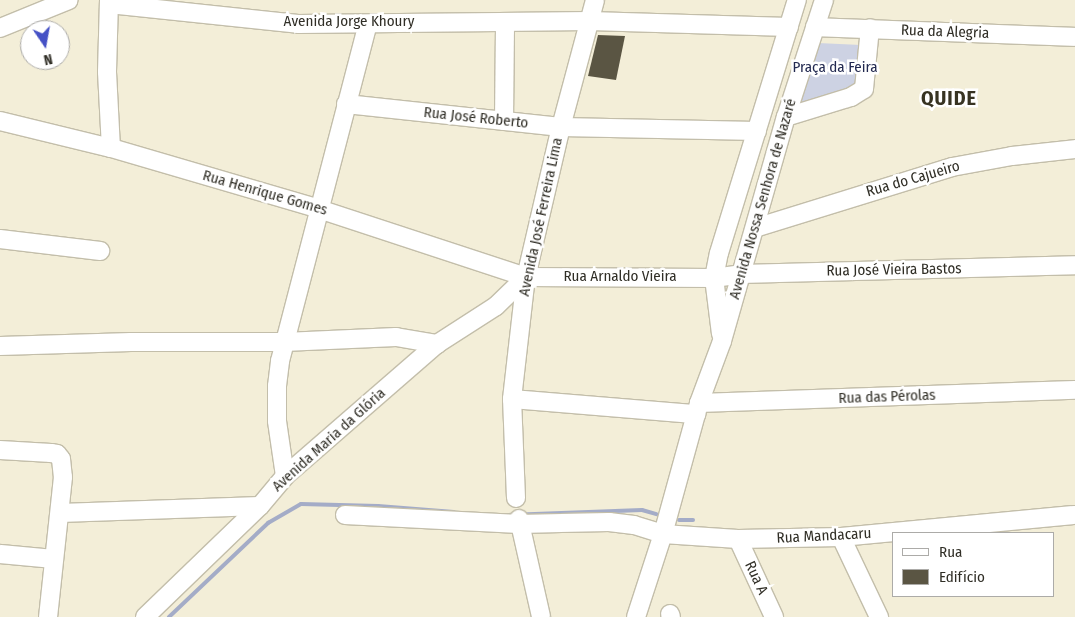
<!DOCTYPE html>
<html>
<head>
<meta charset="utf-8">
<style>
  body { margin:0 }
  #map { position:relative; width:1075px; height:617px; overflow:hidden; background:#f3eed8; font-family:"Fira Sans Condensed",sans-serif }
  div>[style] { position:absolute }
  .green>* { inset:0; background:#cdd2e3 }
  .stream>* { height:4px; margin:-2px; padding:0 2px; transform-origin:2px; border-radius:2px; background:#a4acc7 }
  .building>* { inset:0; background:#5a5543 }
  .roads { filter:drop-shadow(1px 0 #c3beaa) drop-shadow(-1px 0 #c3beaa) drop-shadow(0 1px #c3beaa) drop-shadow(0 -1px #c3beaa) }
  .minor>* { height:18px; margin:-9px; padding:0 9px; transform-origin:9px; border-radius:9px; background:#fff }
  span { translate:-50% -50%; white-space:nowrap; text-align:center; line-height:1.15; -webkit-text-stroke:5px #fff; paint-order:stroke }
  .street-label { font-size:15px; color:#302e26 }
  .park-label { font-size:15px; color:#222950 }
  .district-label { font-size:20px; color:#373322; font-weight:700; letter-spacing:1px }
  .legend { position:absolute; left:892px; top:532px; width:162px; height:65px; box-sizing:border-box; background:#fff; border:1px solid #acaba8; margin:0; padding:6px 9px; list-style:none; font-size:15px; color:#302e26 }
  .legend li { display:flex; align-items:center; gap:10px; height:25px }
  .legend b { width:25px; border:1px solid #acaba8 }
  .north { position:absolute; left:20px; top:20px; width:50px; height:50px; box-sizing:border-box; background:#fff; border:1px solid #acaba8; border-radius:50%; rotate:168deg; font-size:14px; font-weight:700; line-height:20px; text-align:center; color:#302e26 }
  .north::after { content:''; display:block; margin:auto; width:18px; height:22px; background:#4551c5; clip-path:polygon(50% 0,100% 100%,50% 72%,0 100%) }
</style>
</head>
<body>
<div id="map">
  <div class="green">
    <div style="clip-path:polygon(818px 43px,861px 45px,857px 86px,800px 106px)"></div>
  </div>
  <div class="stream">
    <div style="left:506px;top:515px;width:136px;rotate:-2.1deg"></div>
    <div style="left:642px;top:510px;width:15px;rotate:16deg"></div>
    <div style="left:679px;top:520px;width:14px"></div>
    <div style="left:169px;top:617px;width:137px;rotate:-43.5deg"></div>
    <div style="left:268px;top:523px;width:38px;rotate:-30deg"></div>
    <div style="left:301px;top:504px;width:77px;rotate:1.5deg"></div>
    <div style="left:378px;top:506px;width:76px;rotate:4.5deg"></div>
  </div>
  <div class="building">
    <div style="clip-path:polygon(598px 35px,625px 36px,616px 80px,588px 76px)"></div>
  </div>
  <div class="roads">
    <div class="minor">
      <div style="left:109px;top:0;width:72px;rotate:91.6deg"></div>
      <div style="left:107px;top:72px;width:76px;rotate:87deg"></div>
      <div style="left:109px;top:4px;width:190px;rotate:6deg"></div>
      <div style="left:298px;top:24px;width:292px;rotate:-0.6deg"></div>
      <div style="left:590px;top:21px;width:199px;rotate:1.7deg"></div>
      <div style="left:815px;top:27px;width:260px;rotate:2.2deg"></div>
      <div style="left:0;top:28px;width:74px;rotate:-22.1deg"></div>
      <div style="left:346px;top:104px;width:216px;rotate:6.1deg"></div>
      <div style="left:561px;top:127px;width:196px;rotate:1.2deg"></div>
      <div style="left:786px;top:117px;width:68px;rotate:-17.1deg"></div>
      <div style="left:851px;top:97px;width:15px;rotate:-32deg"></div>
      <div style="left:864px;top:89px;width:61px;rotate:-84.4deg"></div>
      <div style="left:0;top:121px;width:114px;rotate:13.7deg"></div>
      <div style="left:111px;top:148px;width:217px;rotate:16.3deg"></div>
      <div style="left:319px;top:209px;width:218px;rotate:18.2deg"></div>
      <div style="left:526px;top:277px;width:188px;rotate:0.3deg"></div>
      <div style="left:714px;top:278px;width:27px;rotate:-8deg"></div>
      <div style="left:741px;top:274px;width:334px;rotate:-1.5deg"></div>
      <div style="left:504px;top:121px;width:99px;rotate:-89.4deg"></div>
      <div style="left:755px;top:228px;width:206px;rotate:-17.2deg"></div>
      <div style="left:952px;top:167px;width:61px;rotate:-10.4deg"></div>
      <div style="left:1012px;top:156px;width:63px;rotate:-6.3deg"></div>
      <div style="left:0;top:239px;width:101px;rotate:6.8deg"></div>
      <div style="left:721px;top:334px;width:56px;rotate:-97.1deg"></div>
      <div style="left:714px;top:278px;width:25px;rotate:-79deg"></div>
      <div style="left:719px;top:253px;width:265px;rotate:-72.9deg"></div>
      <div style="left:0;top:346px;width:131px;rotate:-1.7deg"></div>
      <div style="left:131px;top:342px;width:153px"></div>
      <div style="left:284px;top:342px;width:112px;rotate:-2.6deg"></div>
      <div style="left:396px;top:337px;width:42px;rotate:9.7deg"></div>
      <div style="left:512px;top:399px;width:185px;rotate:4.7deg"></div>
      <div style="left:699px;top:403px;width:376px;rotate:-2deg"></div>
      <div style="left:0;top:450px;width:51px;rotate:3.4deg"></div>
      <div style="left:51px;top:453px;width:6px;rotate:9deg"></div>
      <div style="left:57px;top:454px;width:6px;rotate:51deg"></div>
      <div style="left:61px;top:459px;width:18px;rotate:84deg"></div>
      <div style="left:63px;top:477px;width:141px;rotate:96.1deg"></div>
      <div style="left:285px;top:476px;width:56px;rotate:-98.3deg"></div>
      <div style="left:277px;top:421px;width:35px;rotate:-90deg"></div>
      <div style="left:277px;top:386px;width:25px;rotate:-83deg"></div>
      <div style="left:280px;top:361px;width:348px;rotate:-75.4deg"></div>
      <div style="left:516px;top:498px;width:99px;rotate:-92.3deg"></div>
      <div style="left:512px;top:399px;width:123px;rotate:-83.5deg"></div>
      <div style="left:526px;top:277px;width:154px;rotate:-76.9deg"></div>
      <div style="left:561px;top:127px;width:131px;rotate:-75deg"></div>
      <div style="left:60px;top:513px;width:200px;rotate:-2deg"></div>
      <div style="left:345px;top:515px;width:174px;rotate:3deg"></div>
      <div style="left:519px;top:524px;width:90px;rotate:-1.3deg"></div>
      <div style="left:609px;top:522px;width:25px;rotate:7deg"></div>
      <div style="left:634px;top:525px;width:30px;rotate:17deg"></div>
      <div style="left:663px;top:534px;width:75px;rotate:3.8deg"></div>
      <div style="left:738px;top:539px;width:103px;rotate:-1.1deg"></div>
      <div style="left:841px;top:537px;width:235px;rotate:-5.4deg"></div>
      <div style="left:519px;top:519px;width:100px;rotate:77.3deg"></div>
      <div style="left:841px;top:537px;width:89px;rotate:64.6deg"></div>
      <div style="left:738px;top:539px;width:86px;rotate:65.2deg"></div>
      <div style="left:0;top:554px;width:53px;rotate:5.4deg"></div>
      <div style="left:670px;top:614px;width:3px;rotate:72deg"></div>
      <div style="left:145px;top:617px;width:160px;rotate:-44deg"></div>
      <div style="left:260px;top:506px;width:39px;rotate:-50deg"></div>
      <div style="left:285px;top:476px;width:201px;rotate:-41deg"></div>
      <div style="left:437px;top:344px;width:70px;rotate:-32.8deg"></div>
      <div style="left:496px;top:306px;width:42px;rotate:-44deg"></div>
      <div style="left:636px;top:617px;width:87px;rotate:-72deg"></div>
      <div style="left:663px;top:534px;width:136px;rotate:-74.6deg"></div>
      <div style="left:699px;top:403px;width:66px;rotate:-69.6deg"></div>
      <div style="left:722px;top:341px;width:233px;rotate:-74.1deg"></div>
      <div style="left:786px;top:117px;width:123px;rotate:-72deg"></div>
    </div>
  </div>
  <div class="street-label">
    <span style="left:349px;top:22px">Avenida Jorge Khoury</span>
    <span style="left:945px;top:32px;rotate:2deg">Rua da Alegria</span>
    <span style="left:476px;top:118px;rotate:6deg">Rua José Roberto</span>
    <span style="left:913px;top:179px;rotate:-16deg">Rua do Cajueiro</span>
    <span style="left:265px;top:193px;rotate:16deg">Rua Henrique Gomes</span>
    <span style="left:763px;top:199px;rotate:-74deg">Avenida Nossa Senhora de Nazaré</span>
    <span style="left:541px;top:217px;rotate:-78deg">Avenida José Ferreira Lima</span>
    <span style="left:894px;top:270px;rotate:-1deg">Rua José Vieira Bastos</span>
    <span style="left:620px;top:277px">Rua Arnaldo Vieira</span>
    <span style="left:887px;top:397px;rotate:-2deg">Rua das Pérolas</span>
    <span style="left:329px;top:440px;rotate:-42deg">Avenida Maria da Glória</span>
    <span style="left:824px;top:536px;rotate:-3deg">Rua Mandacaru</span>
    <span style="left:756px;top:578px;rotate:65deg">Rua A</span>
  </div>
  <div class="park-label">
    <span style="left:835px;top:68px">Praça da Feira</span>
  </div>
  <div class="district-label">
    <span style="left:949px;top:98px">QUIDE</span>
  </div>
  <ul class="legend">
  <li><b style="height:6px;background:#fff"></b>Rua</li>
  <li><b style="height:14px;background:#5a5543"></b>Edifício</li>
  </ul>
  <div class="north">N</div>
</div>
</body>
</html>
